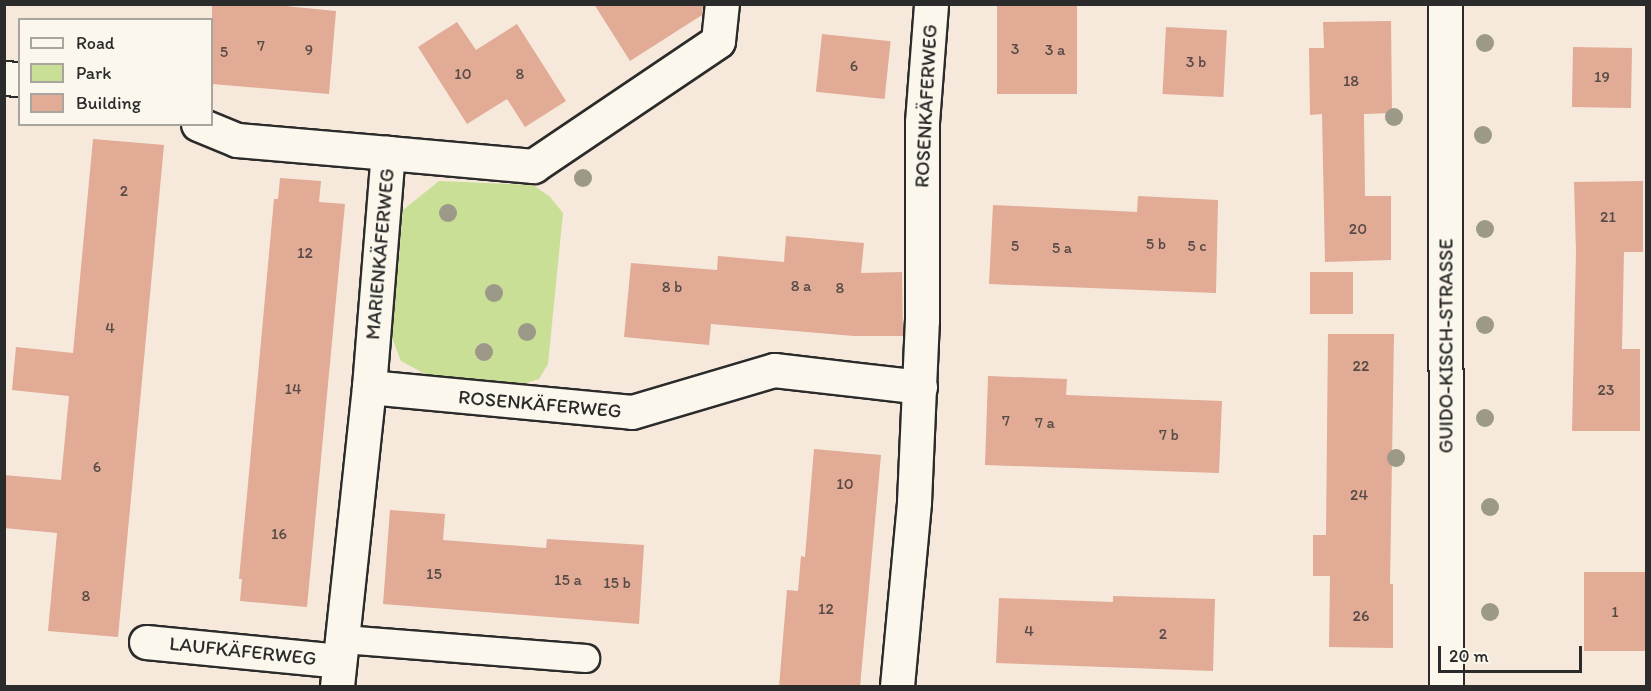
<!DOCTYPE html>
<html>
<head>
<meta charset="utf-8">
<style>
  body { margin:0 }
  #map { position:relative; width:1651px; height:691px; overflow:hidden; background:#f6e8db; font-family:Itim,sans-serif }
  div>[style] { position:absolute }
  .green>* { inset:0; background:#c8df95 }
  .building>* { inset:0; background:#e1ab96; transform-origin:0 0 }
  .roads { filter:drop-shadow(2px 0 #2b2b2b) drop-shadow(-2px 0 #2b2b2b) drop-shadow(0 2px #2b2b2b) drop-shadow(0 -2px #2b2b2b) }
  .lane>* { height:27px; margin:-13.5px; padding:0 13.5px; transform-origin:13.5px; border-radius:13.5px; background:#fbf7ec }
  .street>* { height:33px; margin:-16.5px; padding:0 16.5px; transform-origin:16.5px; border-radius:16.5px; background:#fbf7ec }
  .trees>* { width:18px; height:18px; margin:-9px; border-radius:50%; background:#9c9989 }
  span { translate:-50% -50%; white-space:nowrap; text-align:center; line-height:1.15; -webkit-text-stroke:4.5px #fbf7ec; paint-order:stroke }
  .number-label { font-size:16px; color:#584b46 }
  .number-label span { -webkit-text-stroke-width:0 }
  .street-label { font-size:20px; color:#2b2b2b }
  .frame { position:absolute; inset:0; border:6px solid #2b2b2b; pointer-events:none }
  .legend { position:absolute; left:18px; top:18px; width:195px; height:108px; box-sizing:border-box; background:#fbf7ec; border:2px solid #a8a59f; margin:0; padding:8px 10px; list-style:none; font-size:18px; color:#2b2b2b }
  .legend li { display:flex; align-items:center; gap:12px; height:30px }
  .legend b { width:30px; border:2px solid #a8a59f }
  .scale { position:absolute; left:1438px; top:646px; width:144px; height:27px; box-sizing:border-box; border:3px solid #2b2b2b; border-top:0; padding-left:8px; font-size:18px; line-height:21px; white-space:nowrap; color:#2b2b2b; -webkit-text-stroke:4px #fbf7ec; paint-order:stroke }
</style>
</head>
<body>
<div id="map">
  <div class="green">
    <div style="clip-path:polygon(439px 181px,533px 185px,550px 197px,563px 213px,548px 364px,539px 379px,520px 385px,427px 375px,401px 361px,392px 338px,403px 210px)"></div>
  </div>
  <div class="building">
    <div style="clip-path:polygon(212px 4px,265px 4px,336px 11px,329px 94px,212px 84px)"></div>
    <div style="clip-path:polygon(594px 4px,703px 4px,702px 15px,630px 61px)"></div>
    <div style="left:997px;top:4px;width:80px;height:90px"></div>
    <div style="clip-path:polygon(1391px 21px,1392px 113px,1364px 114px,1365px 196px,1391px 196px,1391px 260px,1325px 262px,1322px 114px,1310px 115px,1309px 48px,1324px 48px,1323px 22px)"></div>
    <div style="clip-path:polygon(457px 22px,476px 50px,517px 24px,566px 101px,525px 127px,507px 99px,467px 124px,418px 47px)"></div>
    <div style="left:1166px;top:27px;width:61px;height:67px;rotate:3deg"></div>
    <div style="left:822px;top:34px;width:69px;height:58px;rotate:6deg"></div>
    <div style="left:1573px;top:47px;width:59px;height:60px;rotate:1deg"></div>
    <div style="clip-path:polygon(93px 139px,164px 145px,118px 637px,48px 631px,57px 533px,4px 528px,4px 475px,61px 480px,69px 396px,12px 390px,16px 347px,73px 353px)"></div>
    <div style="clip-path:polygon(280px 178px,321px 181px,319px 202px,345px 204px,307px 607px,240px 601px,242px 579px,239px 579px,248px 484px,274px 199px,278px 199px)"></div>
    <div style="clip-path:polygon(1643px 181px,1643px 252px,1624px 252px,1622px 349px,1640px 349px,1640px 431px,1572px 431px,1576px 252px,1574px 182px)"></div>
    <div style="clip-path:polygon(1138px 196px,1218px 200px,1216px 293px,989px 284px,993px 205px,1137px 212px)"></div>
    <div style="clip-path:polygon(786px 236px,864px 243px,861px 273px,902px 272px,903px 336px,854px 336px,711px 324px,709px 345px,624px 337px,631px 263px,717px 270px,718px 256px,784px 262px)"></div>
    <div style="left:1310px;top:272px;width:43px;height:42px"></div>
    <div style="clip-path:polygon(1328px 334px,1394px 334px,1390px 584px,1393px 584px,1393px 648px,1329px 647px,1330px 576px,1313px 576px,1313px 535px,1326px 535px)"></div>
    <div style="clip-path:polygon(988px 376px,1067px 379px,1066px 395px,1222px 401px,1219px 473px,985px 465px)"></div>
    <div style="clip-path:polygon(814px 449px,881px 455px,860px 687px,779px 687px,787px 590px,798px 591px,801px 556px,805px 557px)"></div>
    <div style="clip-path:polygon(390px 510px,445px 514px,443px 540px,546px 548px,547px 539px,644px 545px,639px 624px,383px 604px)"></div>
    <div style="left:1584px;top:572px;width:63px;height:79px"></div>
    <div style="clip-path:polygon(1113px 596px,1215px 599px,1213px 671px,996px 663px,999px 598px,1113px 602px)"></div>
  </div>
  <div class="roads">
    <div class="lane">
      <div style="left:343px;top:639px;width:243px;rotate:4.5deg"></div>
    </div>
    <div class="street">
      <div style="left:1445px;top:4px;width:682px;rotate:89.92deg"></div>
      <div style="left:4px;top:78px;width:16px;rotate:4deg"></div>
      <div style="left:198px;top:124px;width:42px;rotate:22.3deg"></div>
      <div style="left:237px;top:140px;width:152px;rotate:4.9deg"></div>
      <div style="left:369px;top:387px;width:264px;rotate:5.4deg"></div>
      <div style="left:632px;top:412px;width:148px;rotate:-16.5deg"></div>
      <div style="left:774px;top:370px;width:147px;rotate:6.6deg"></div>
      <div style="left:146px;top:642px;width:194px;rotate:5.6deg"></div>
      <div style="left:337px;top:686px;width:301px;rotate:-83.9deg"></div>
      <div style="left:369px;top:387px;width:235px;rotate:-85.4deg"></div>
      <div style="left:388px;top:153px;width:146px;rotate:5.1deg"></div>
      <div style="left:533px;top:166px;width:223px;rotate:-34deg"></div>
      <div style="left:718px;top:41px;width:37px;rotate:-84deg"></div>
      <div style="left:897px;top:686px;width:185px;rotate:-84.7deg"></div>
      <div style="left:914px;top:502px;width:182px;rotate:-87.5deg"></div>
      <div style="left:922px;top:320px;width:198px;rotate:-90deg"></div>
      <div style="left:922px;top:122px;width:118px;rotate:-85.6deg"></div>
    </div>
  </div>
  <div class="trees">
    <div style="left:1485px;top:43px"></div>
    <div style="left:1394px;top:117px"></div>
    <div style="left:1483px;top:135px"></div>
    <div style="left:583px;top:178px"></div>
    <div style="left:448px;top:213px"></div>
    <div style="left:1485px;top:229px"></div>
    <div style="left:494px;top:293px"></div>
    <div style="left:1485px;top:325px"></div>
    <div style="left:527px;top:332px"></div>
    <div style="left:484px;top:352px"></div>
    <div style="left:1485px;top:418px"></div>
    <div style="left:1396px;top:458px"></div>
    <div style="left:1490px;top:507px"></div>
    <div style="left:1490px;top:612px"></div>
  </div>
  <div class="number-label">
    <span style="left:261px;top:46px">7</span>
    <span style="left:1015px;top:49px">3</span>
    <span style="left:309px;top:50px">9</span>
    <span style="left:1055px;top:50px">3 a</span>
    <span style="left:224px;top:52px">5</span>
    <span style="left:1196px;top:62px">3 b</span>
    <span style="left:854px;top:66px">6</span>
    <span style="left:463px;top:74px">10</span>
    <span style="left:520px;top:74px">8</span>
    <span style="left:1602px;top:77px">19</span>
    <span style="left:1351px;top:81px">18</span>
    <span style="left:124px;top:191px">2</span>
    <span style="left:1608px;top:217px">21</span>
    <span style="left:1358px;top:229px">20</span>
    <span style="left:1156px;top:244px">5 b</span>
    <span style="left:1015px;top:246px">5</span>
    <span style="left:1197px;top:246px">5 c</span>
    <span style="left:1062px;top:248px">5 a</span>
    <span style="left:305px;top:253px">12</span>
    <span style="left:801px;top:286px">8 a</span>
    <span style="left:672px;top:287px">8 b</span>
    <span style="left:840px;top:288px">8</span>
    <span style="left:110px;top:328px">4</span>
    <span style="left:1361px;top:366px">22</span>
    <span style="left:293px;top:389px">14</span>
    <span style="left:1606px;top:390px">23</span>
    <span style="left:1006px;top:421px">7</span>
    <span style="left:1045px;top:423px">7 a</span>
    <span style="left:1169px;top:435px">7 b</span>
    <span style="left:97px;top:467px">6</span>
    <span style="left:845px;top:484px">10</span>
    <span style="left:1359px;top:495px">24</span>
    <span style="left:279px;top:534px">16</span>
    <span style="left:434px;top:574px">15</span>
    <span style="left:568px;top:580px">15 a</span>
    <span style="left:617px;top:583px">15 b</span>
    <span style="left:86px;top:596px">8</span>
    <span style="left:826px;top:609px">12</span>
    <span style="left:1615px;top:612px">1</span>
    <span style="left:1361px;top:616px">26</span>
    <span style="left:1029px;top:631px">4</span>
    <span style="left:1163px;top:634px">2</span>
  </div>
  <div class="street-label">
    <span style="left:926px;top:106px;rotate:-87deg">ROSENKÄFERWEG</span>
    <span style="left:380px;top:254px;rotate:-85deg">MARIENKÄFERWEG</span>
    <span style="left:1446px;top:346px;rotate:-90deg">GUIDO-KISCH-STRASSE</span>
    <span style="left:540px;top:404px;rotate:5deg">ROSENKÄFERWEG</span>
    <span style="left:243px;top:651px;rotate:6deg">LAUFKÄFERWEG</span>
  </div>
  <div class="frame"></div>
  <ul class="legend">
  <li><b style="height:8px;background:#fbf7ec"></b>Road</li>
  <li><b style="height:16px;background:#c8df95"></b>Park</li>
  <li><b style="height:16px;background:#e1ab96"></b>Building</li>
  </ul>
  <div class="scale">20 m</div>
</div>
</body>
</html>
